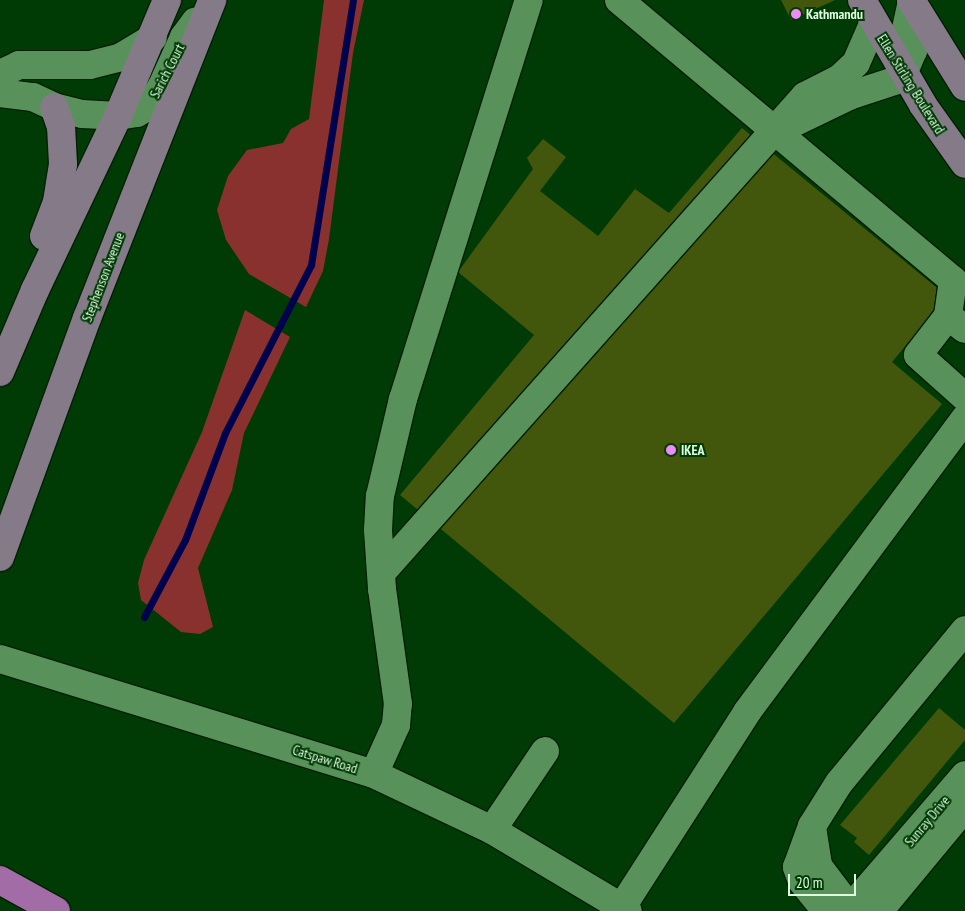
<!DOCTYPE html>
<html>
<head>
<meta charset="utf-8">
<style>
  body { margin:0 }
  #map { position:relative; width:965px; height:911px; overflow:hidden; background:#003b06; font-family:"PT Sans Narrow",sans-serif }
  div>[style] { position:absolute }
  .green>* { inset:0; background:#89312f }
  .stream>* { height:7px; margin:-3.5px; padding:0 3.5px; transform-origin:3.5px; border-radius:3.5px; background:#00024e }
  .building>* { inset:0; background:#42560c }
  .roads { filter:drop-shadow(1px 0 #021e04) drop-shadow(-1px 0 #021e04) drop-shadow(0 1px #021e04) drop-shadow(0 -1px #021e04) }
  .minor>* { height:28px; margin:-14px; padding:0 14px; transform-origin:14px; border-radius:14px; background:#59915a }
  .major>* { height:28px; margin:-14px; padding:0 14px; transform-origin:14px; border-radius:14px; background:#857b88 }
  .highway>* { height:28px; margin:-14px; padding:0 14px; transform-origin:14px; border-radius:14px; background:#a26ca6 }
  .dots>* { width:14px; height:14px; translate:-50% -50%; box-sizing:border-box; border:2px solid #003b06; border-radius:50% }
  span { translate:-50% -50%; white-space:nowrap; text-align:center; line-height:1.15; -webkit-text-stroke:4px #003b06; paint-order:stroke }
  .poi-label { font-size:14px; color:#defcde; font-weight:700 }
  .left { translate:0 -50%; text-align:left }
  .street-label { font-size:14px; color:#defcde }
  .scale { position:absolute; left:788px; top:874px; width:68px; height:22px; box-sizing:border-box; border:2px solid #defcde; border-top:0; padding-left:6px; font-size:15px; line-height:18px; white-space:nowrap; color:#defcde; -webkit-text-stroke:4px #003b06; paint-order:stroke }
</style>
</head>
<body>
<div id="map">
  <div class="green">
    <div style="clip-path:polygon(324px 0,364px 0,353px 53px,329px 239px,323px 271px,306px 307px,249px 274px,226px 240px,217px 210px,228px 176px,247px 150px,283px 143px,291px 129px,309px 119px)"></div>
    <div style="clip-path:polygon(245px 310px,290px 337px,244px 433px,232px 490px,198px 568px,213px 627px,200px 634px,181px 632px,141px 600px,138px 583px,144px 560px,202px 432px)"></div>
  </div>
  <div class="stream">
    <div style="left:144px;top:617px;width:87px;rotate:-62deg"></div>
    <div style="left:185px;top:540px;width:114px;rotate:-69.5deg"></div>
    <div style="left:225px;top:433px;width:189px;rotate:-62.9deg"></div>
    <div style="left:311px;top:265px;width:268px;rotate:-81deg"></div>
  </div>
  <div class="building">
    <div style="clip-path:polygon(781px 0,835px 0,791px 20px)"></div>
    <div style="clip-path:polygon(742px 128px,947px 296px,892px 362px,942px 404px,674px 723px,400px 495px,534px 335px,458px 272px,533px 169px,527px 158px,543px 139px,566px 157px,540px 191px,598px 236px,635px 189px,669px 213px)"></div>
    <div style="clip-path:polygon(939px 708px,965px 730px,965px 740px,869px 855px,854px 842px,857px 838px,840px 825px)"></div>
  </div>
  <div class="roads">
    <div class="minor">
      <div style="left:619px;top:0;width:436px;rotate:40deg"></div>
      <div style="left:953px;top:280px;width:36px;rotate:98deg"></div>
      <div style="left:0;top:74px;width:21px;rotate:-25deg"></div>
      <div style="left:19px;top:65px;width:71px"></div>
      <div style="left:90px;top:65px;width:32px;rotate:-14deg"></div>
      <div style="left:121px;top:57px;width:37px;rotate:-31deg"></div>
      <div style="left:0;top:93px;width:33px;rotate:7deg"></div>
      <div style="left:33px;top:97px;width:23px;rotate:25deg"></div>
      <div style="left:54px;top:107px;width:29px;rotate:14deg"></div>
      <div style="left:82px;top:114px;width:36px;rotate:3deg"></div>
      <div style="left:118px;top:116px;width:19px;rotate:-9deg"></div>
      <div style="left:137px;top:113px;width:14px;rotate:-30deg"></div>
      <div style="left:149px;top:106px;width:24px;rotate:-57deg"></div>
      <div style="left:162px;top:86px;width:54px;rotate:-65.8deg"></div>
      <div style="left:184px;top:37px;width:19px;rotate:-54deg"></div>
      <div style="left:781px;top:129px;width:76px;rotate:-25.9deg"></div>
      <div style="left:849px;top:96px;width:47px;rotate:-18.4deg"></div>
      <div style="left:894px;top:81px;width:11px;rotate:-38deg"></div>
      <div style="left:903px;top:74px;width:25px;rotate:-67deg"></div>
      <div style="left:913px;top:51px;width:23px;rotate:-108deg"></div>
      <div style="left:906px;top:29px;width:29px;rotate:-78deg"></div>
      <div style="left:965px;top:329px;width:21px;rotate:-143deg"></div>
      <div style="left:948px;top:316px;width:49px;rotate:127.6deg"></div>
      <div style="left:918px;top:355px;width:63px;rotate:41.8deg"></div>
      <div style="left:382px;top:572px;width:637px;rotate:-48.37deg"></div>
      <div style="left:805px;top:96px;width:38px;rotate:-27deg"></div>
      <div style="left:839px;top:79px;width:23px;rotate:-43deg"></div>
      <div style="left:856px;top:63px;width:43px;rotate:-66.4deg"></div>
      <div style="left:0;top:659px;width:391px;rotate:17.1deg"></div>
      <div style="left:374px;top:774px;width:131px;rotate:25.4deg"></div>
      <div style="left:492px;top:830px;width:158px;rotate:30.8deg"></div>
      <div style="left:374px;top:774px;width:54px;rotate:-65.8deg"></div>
      <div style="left:396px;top:725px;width:21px;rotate:-85deg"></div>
      <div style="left:398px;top:704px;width:116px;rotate:-97.9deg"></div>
      <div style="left:382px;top:589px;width:59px;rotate:-93.9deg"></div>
      <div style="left:378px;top:530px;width:34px;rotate:-87deg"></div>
      <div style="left:380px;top:496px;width:100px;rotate:-76.7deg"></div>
      <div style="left:403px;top:399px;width:418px;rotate:-72.5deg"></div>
      <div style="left:812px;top:827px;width:39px;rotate:81deg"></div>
      <div style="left:818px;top:866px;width:56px;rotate:52.9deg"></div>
      <div style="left:492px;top:830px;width:95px;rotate:-56.1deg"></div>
      <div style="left:622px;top:907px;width:232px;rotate:-57.3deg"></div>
      <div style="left:747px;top:712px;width:366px;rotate:-53.4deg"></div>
      <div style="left:826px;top:911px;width:38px;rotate:-129deg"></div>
      <div style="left:802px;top:881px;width:15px;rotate:-110deg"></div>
      <div style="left:797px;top:867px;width:44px;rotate:-69.9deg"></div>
      <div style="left:812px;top:826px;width:51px;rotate:-57.9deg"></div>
      <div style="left:839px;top:783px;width:198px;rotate:-50.5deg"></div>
      <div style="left:848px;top:911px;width:179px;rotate:-49.3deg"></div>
      <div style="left:879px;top:911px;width:135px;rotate:-50.4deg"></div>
    </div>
    <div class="major">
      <div style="left:862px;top:0;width:121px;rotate:59.8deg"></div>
      <div style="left:923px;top:105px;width:72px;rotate:54.6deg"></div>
      <div style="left:911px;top:0;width:102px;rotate:58.2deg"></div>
      <div style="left:44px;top:236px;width:36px;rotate:-69deg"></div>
      <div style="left:57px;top:202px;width:38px;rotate:-81deg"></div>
      <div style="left:63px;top:164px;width:37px;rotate:-93deg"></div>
      <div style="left:61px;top:127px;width:21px;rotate:-109deg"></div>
      <div style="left:0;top:372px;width:89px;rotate:-66.9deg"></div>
      <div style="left:35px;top:290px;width:193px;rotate:-64.5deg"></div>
      <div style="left:118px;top:116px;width:126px;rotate:-67.1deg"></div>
      <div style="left:0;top:557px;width:254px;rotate:-70deg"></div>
      <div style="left:87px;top:318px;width:342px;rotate:-68.5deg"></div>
    </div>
    <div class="highway">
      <div style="left:0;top:880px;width:64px;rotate:29deg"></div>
    </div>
  </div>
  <div class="dots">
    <div style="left:796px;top:14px;background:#ef8bf7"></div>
    <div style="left:671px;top:450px;background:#ef8bf7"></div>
  </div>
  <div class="poi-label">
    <span class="left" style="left:806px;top:14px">Kathmandu</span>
    <span class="left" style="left:681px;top:450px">IKEA</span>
  </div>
  <div class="street-label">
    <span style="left:167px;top:71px;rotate:-63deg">Sarich Court</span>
    <span style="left:911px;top:84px;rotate:58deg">Ellen Stirling Boulevard</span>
    <span style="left:103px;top:277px;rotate:-69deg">Stephenson Avenue</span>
    <span style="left:325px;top:759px;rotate:17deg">Catspaw Road</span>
    <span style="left:927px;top:821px;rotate:-50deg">Sunray Drive</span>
  </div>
  <div class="scale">20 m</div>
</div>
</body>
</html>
